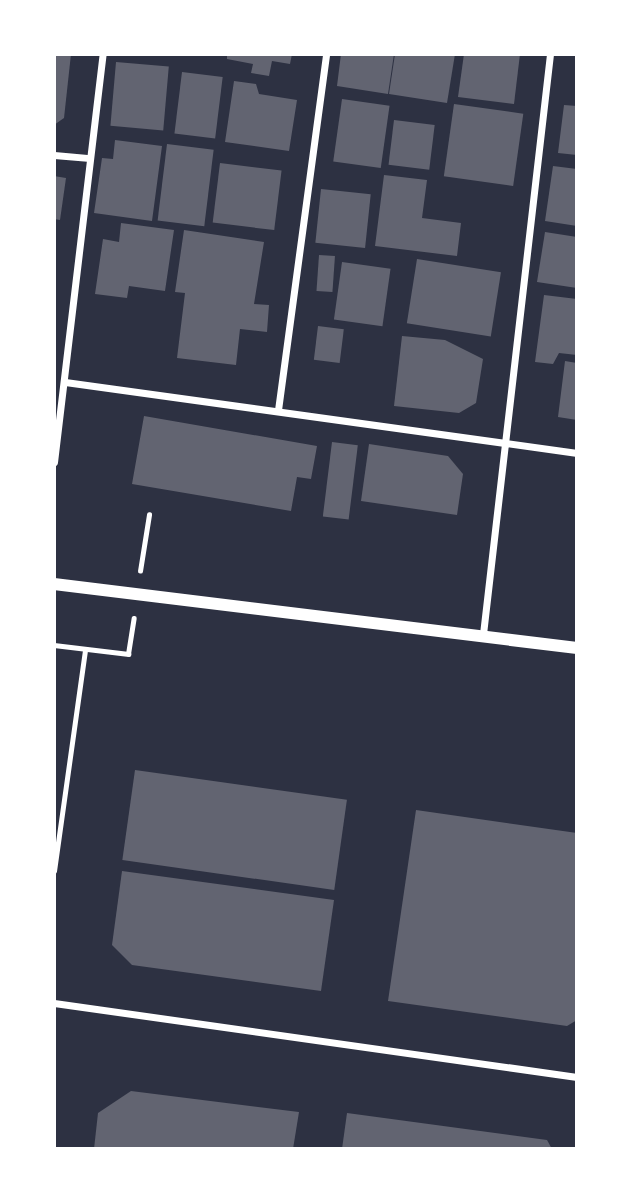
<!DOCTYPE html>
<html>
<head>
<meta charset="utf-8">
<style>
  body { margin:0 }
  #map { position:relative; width:631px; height:1203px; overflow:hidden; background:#2d3142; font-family:Arial,sans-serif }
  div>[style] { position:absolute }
  .building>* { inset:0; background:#626471; transform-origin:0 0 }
  .path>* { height:4.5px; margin:-2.25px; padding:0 2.25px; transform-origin:2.25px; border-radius:2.25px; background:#fff }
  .minor>* { height:7px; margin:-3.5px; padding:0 3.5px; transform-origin:3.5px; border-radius:3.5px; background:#fff }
  .tertiary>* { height:12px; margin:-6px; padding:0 6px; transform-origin:6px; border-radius:6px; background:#fff }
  span { translate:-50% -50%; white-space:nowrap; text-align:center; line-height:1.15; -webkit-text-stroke:5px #fff; paint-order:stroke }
  .frame { position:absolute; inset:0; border:56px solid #fff; pointer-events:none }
</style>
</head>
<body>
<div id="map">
  <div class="building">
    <div style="clip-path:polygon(54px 54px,71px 54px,64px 118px,54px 125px)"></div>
    <div style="clip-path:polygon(227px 54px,292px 54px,290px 64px,272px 61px,269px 76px,251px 73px,253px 64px,227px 59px)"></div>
    <div style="clip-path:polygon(341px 54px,394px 54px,388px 94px,337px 86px)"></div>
    <div style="clip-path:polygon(395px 54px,455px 54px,447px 103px,389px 94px)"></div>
    <div style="clip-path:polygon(464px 54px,520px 54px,514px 104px,458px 97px)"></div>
    <div style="left:116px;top:62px;width:53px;height:64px;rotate:5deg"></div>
    <div style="left:182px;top:72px;width:41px;height:62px;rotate:7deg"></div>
    <div style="clip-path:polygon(234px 81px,256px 84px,259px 94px,297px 100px,289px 151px,225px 142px)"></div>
    <div style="left:342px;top:99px;width:48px;height:63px;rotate:8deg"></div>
    <div style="left:454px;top:104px;width:70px;height:73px;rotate:8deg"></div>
    <div style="clip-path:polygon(564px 105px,577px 106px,577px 155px,558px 153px)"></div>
    <div style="left:394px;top:120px;width:41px;height:45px;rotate:7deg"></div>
    <div style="clip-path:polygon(115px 140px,162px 146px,152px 221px,94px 213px,102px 158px,113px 159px)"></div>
    <div style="left:167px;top:144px;width:47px;height:77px;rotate:7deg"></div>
    <div style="left:220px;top:163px;width:62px;height:60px;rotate:7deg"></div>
    <div style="clip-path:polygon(553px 166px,577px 169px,577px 226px,545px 221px)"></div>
    <div style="clip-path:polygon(384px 175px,427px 180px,422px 218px,461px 223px,457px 256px,375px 246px)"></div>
    <div style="clip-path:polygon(54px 176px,66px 178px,60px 220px,54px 219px)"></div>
    <div style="left:321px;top:189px;width:50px;height:54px;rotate:6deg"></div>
    <div style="clip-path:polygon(121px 223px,174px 230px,165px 291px,129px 286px,127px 298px,95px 294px,103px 239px,119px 242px)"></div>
    <div style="clip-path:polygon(184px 230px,264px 242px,254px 304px,269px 305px,267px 332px,240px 329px,236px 365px,177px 358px,185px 293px,175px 292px)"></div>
    <div style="clip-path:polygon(545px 232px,577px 237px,577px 288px,537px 282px)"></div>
    <div style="left:319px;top:255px;width:16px;height:36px;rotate:4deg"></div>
    <div style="left:417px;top:259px;width:85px;height:65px;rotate:9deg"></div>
    <div style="left:342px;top:262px;width:49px;height:58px;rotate:8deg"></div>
    <div style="clip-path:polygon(544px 295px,577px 299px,577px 355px,559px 353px,553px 364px,535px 362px)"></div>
    <div style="left:318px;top:326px;width:26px;height:34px;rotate:7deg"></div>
    <div style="clip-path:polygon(402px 336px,445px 340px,483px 359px,476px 403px,459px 413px,394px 406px)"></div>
    <div style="clip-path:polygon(565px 361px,577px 363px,577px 420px,558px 417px)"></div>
    <div style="clip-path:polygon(144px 416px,317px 446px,311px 479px,297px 477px,291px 511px,132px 484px)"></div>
    <div style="left:332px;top:442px;width:26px;height:75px;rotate:7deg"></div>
    <div style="clip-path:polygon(369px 444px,448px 456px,463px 474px,457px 515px,361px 501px)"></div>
    <div style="left:135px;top:770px;width:214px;height:91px;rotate:8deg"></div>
    <div style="clip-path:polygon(416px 810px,577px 833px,577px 1020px,567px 1026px,388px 1001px)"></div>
    <div style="clip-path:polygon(122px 871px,334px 900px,321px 991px,132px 965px,112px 945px)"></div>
    <div style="clip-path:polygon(131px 1091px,299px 1112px,293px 1149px,94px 1149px,98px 1113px)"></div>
    <div style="clip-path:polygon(347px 1113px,547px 1140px,552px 1149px,342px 1149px)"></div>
  </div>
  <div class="path">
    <div style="left:140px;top:571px;width:57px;rotate:-80.9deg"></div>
    <div style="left:54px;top:645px;width:75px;rotate:6.9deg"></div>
    <div style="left:128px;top:654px;width:36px;rotate:-81deg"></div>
    <div style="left:54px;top:871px;width:223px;rotate:-82deg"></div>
  </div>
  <div class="minor">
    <div style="left:54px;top:155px;width:36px;rotate:5deg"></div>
    <div style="left:65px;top:382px;width:517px;rotate:7.89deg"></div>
    <div style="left:278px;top:410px;width:359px;rotate:-82.3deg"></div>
    <div style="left:54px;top:462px;width:411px;rotate:-83.2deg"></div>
    <div style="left:483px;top:634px;width:584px;rotate:-83.41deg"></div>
    <div style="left:54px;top:1003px;width:528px;rotate:8.05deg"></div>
  </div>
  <div class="tertiary">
    <div style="left:54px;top:584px;width:527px;rotate:6.98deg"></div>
  </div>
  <div class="frame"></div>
</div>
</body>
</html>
